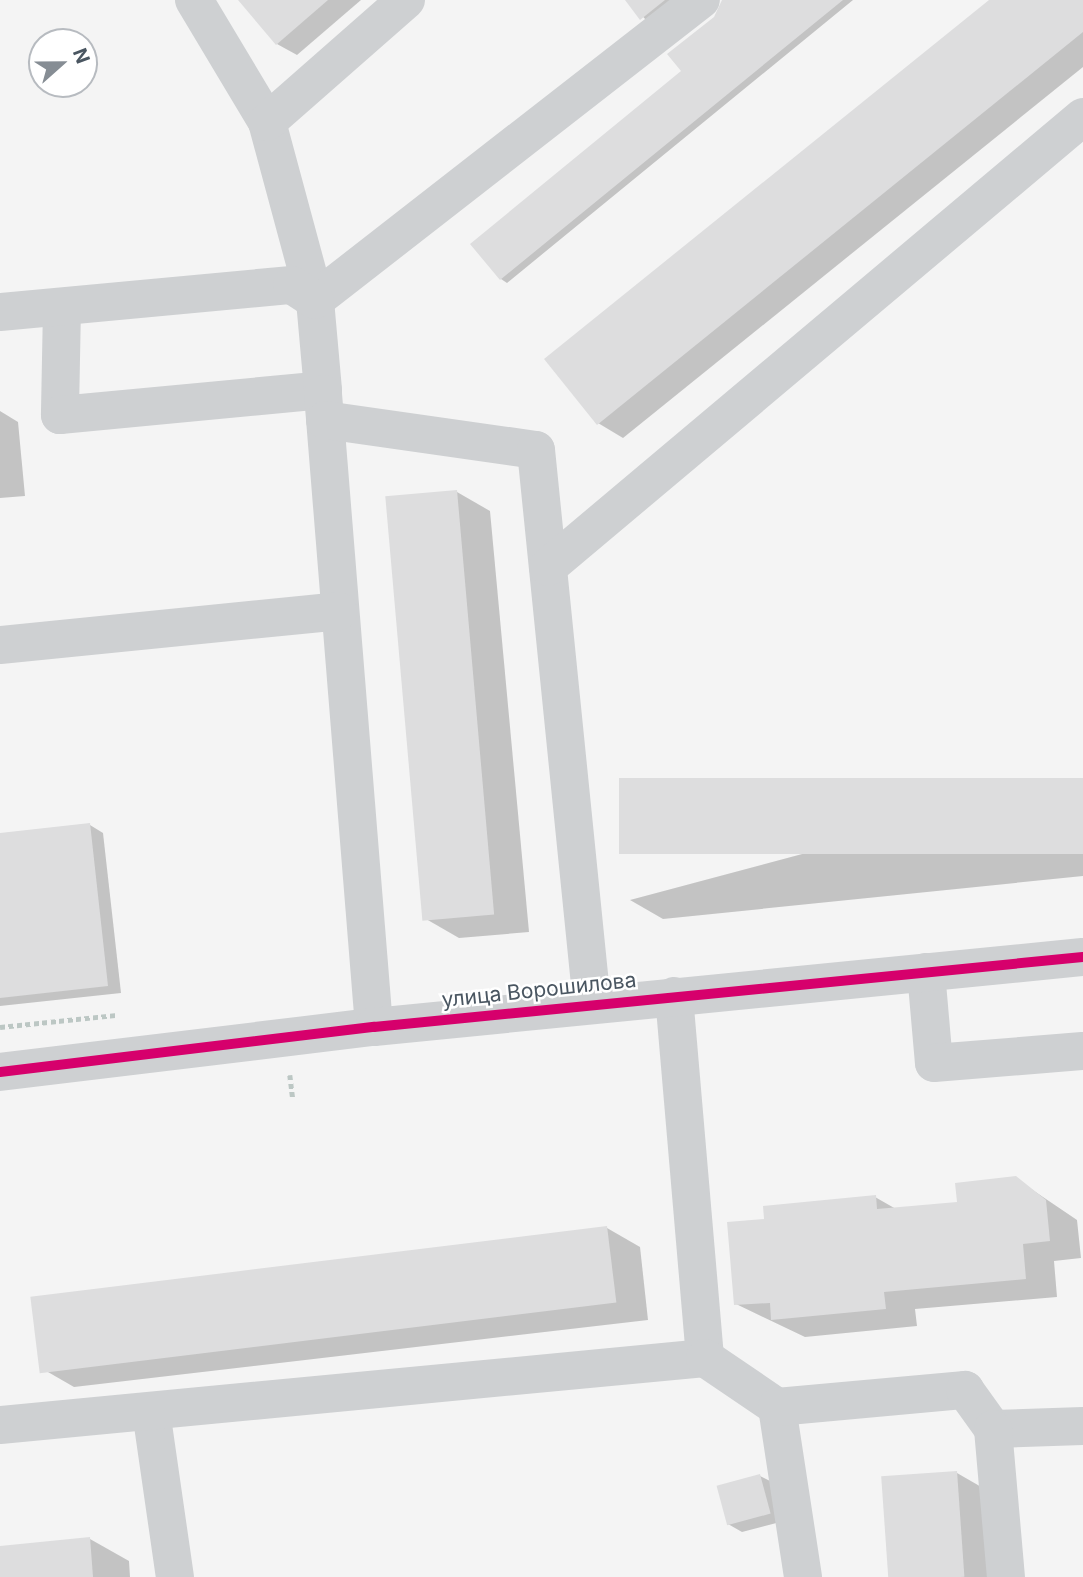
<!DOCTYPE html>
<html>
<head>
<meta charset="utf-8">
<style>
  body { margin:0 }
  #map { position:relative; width:1083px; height:1577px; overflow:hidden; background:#f4f4f4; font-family:Inter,sans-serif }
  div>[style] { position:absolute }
  .shadow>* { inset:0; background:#0003 }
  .building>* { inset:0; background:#ddddde; transform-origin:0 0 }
  .path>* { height:4.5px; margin-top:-2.25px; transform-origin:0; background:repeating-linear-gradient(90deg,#bcc7c4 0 5px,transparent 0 8.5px) }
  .minor>* { height:38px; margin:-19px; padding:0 19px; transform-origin:19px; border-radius:19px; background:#ced0d2 }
  .cycleway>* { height:10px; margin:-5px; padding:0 5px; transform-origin:5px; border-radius:5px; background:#d6006c }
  span { translate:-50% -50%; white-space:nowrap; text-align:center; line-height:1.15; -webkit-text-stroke:5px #fff; paint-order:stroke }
  .street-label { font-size:21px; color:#4a5661 }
  .north { position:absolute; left:28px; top:28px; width:70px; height:70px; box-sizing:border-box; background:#fff; border:2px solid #b7bbc0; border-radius:50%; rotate:69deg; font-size:19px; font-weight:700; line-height:28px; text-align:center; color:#4a5661 }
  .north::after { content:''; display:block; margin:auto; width:24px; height:32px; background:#868d94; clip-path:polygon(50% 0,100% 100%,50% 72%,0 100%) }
</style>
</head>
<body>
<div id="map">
  <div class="shadow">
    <div style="clip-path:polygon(240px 0,361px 0,297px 55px,277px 44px)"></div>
    <div style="clip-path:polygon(627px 0,676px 0,648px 22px)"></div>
    <div style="clip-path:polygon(771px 0,853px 0,507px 283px,501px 279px,472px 244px,683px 71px,716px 18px)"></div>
    <div style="clip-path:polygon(992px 0,1083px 0,1083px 67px,623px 438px,598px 423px)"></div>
    <div style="clip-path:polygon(0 411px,18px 422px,25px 496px,0 498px)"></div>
    <div style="clip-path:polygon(457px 492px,490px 511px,529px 932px,459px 938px,426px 919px)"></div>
    <div style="clip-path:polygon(1083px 779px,1083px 876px,663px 919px,630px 900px)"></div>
    <div style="clip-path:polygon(90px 825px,103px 833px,121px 993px,0 1006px,0 835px)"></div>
    <div style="clip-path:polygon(1015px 1178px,1077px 1220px,1081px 1258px,1054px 1261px,1057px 1297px,915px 1309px,917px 1326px,805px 1337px,736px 1304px,765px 1221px,875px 1197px,896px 1209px,959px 1203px)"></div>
    <div style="clip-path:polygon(607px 1228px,640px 1247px,648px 1320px,74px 1387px,41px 1368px)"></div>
    <div style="clip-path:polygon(957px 1473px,990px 1492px,996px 1577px,890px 1577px)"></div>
    <div style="clip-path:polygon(760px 1476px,774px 1483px,784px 1521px,742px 1532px,728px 1524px)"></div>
    <div style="clip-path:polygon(90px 1539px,129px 1561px,130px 1577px,0 1577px,0 1548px)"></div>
  </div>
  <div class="building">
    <div style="clip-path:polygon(238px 0,328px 0,276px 45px)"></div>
    <div style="clip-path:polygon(625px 0,665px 0,640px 20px)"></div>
    <div style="clip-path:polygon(722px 0,843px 0,500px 280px,470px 244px,681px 71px,667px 54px,714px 17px)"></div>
    <div style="clip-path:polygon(989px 0,1083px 0,1083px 32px,597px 425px,544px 359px)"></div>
    <div style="left:457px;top:490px;width:426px;height:72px;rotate:85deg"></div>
    <div style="left:1083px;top:778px;width:76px;height:464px;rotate:90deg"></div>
    <div style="clip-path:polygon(90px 823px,108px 986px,0 998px,0 833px)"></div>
    <div style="clip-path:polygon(1016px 1176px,1046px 1200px,1050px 1241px,1023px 1244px,1026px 1279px,884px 1292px,886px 1309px,771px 1320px,770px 1303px,734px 1305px,727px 1222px,764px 1219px,763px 1206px,876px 1195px,877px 1209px,957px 1202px,955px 1183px)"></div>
    <div style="left:607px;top:1226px;width:77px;height:581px;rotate:83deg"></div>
    <div style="left:957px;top:1471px;width:106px;height:76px;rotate:86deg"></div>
    <div style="left:760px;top:1474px;width:41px;height:45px;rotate:75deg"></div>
    <div style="clip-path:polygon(90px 1537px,93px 1577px,0 1577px,0 1546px)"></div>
  </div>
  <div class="path">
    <div style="left:0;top:1027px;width:118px;rotate:-5.9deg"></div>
    <div style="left:290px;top:1075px;width:23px;rotate:83deg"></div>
  </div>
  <div class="minor">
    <div style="left:194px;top:0;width:142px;rotate:59.1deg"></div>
    <div style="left:315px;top:300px;width:184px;rotate:-105.1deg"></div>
    <div style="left:267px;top:122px;width:185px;rotate:-41.3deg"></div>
    <div style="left:62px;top:307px;width:108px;rotate:91.1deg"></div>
    <div style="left:60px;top:415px;width:264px;rotate:-5.4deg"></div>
    <div style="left:323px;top:390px;width:90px;rotate:-95.1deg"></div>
    <div style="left:315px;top:300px;width:489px;rotate:-37.9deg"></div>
    <div style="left:0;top:312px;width:293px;rotate:-5.3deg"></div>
    <div style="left:292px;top:285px;width:27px;rotate:33deg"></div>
    <div style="left:323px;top:394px;width:635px;rotate:85.39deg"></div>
    <div style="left:325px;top:420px;width:213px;rotate:8.1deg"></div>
    <div style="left:536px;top:450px;width:557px;rotate:84.23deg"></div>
    <div style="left:548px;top:567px;width:699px;rotate:-40.07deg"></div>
    <div style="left:0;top:645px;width:340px;rotate:-5.7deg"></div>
    <div style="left:926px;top:972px;width:91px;rotate:85deg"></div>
    <div style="left:934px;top:1063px;width:149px;rotate:-4.6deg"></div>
    <div style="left:674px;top:996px;width:363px;rotate:85.1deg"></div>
    <div style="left:0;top:1072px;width:377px;rotate:-6.9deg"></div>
    <div style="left:374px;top:1027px;width:712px;rotate:-5.64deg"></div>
    <div style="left:777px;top:1407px;width:172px;rotate:81.3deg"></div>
    <div style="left:151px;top:1411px;width:168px;rotate:81.8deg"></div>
    <div style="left:0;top:1425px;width:708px;rotate:-5.43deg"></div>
    <div style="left:705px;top:1358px;width:87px;rotate:34.2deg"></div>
    <div style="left:777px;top:1407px;width:189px;rotate:-5.2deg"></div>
    <div style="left:965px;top:1390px;width:48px;rotate:54.3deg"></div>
    <div style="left:993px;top:1429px;width:90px;rotate:-1.9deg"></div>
    <div style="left:993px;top:1429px;width:149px;rotate:85deg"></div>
  </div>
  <div class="cycleway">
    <div style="left:0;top:1072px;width:377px;rotate:-6.9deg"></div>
    <div style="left:374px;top:1027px;width:712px;rotate:-5.64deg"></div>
  </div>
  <div class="street-label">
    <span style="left:539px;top:990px;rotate:-6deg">улица Ворошилова</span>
  </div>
  <div class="north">N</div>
</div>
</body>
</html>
